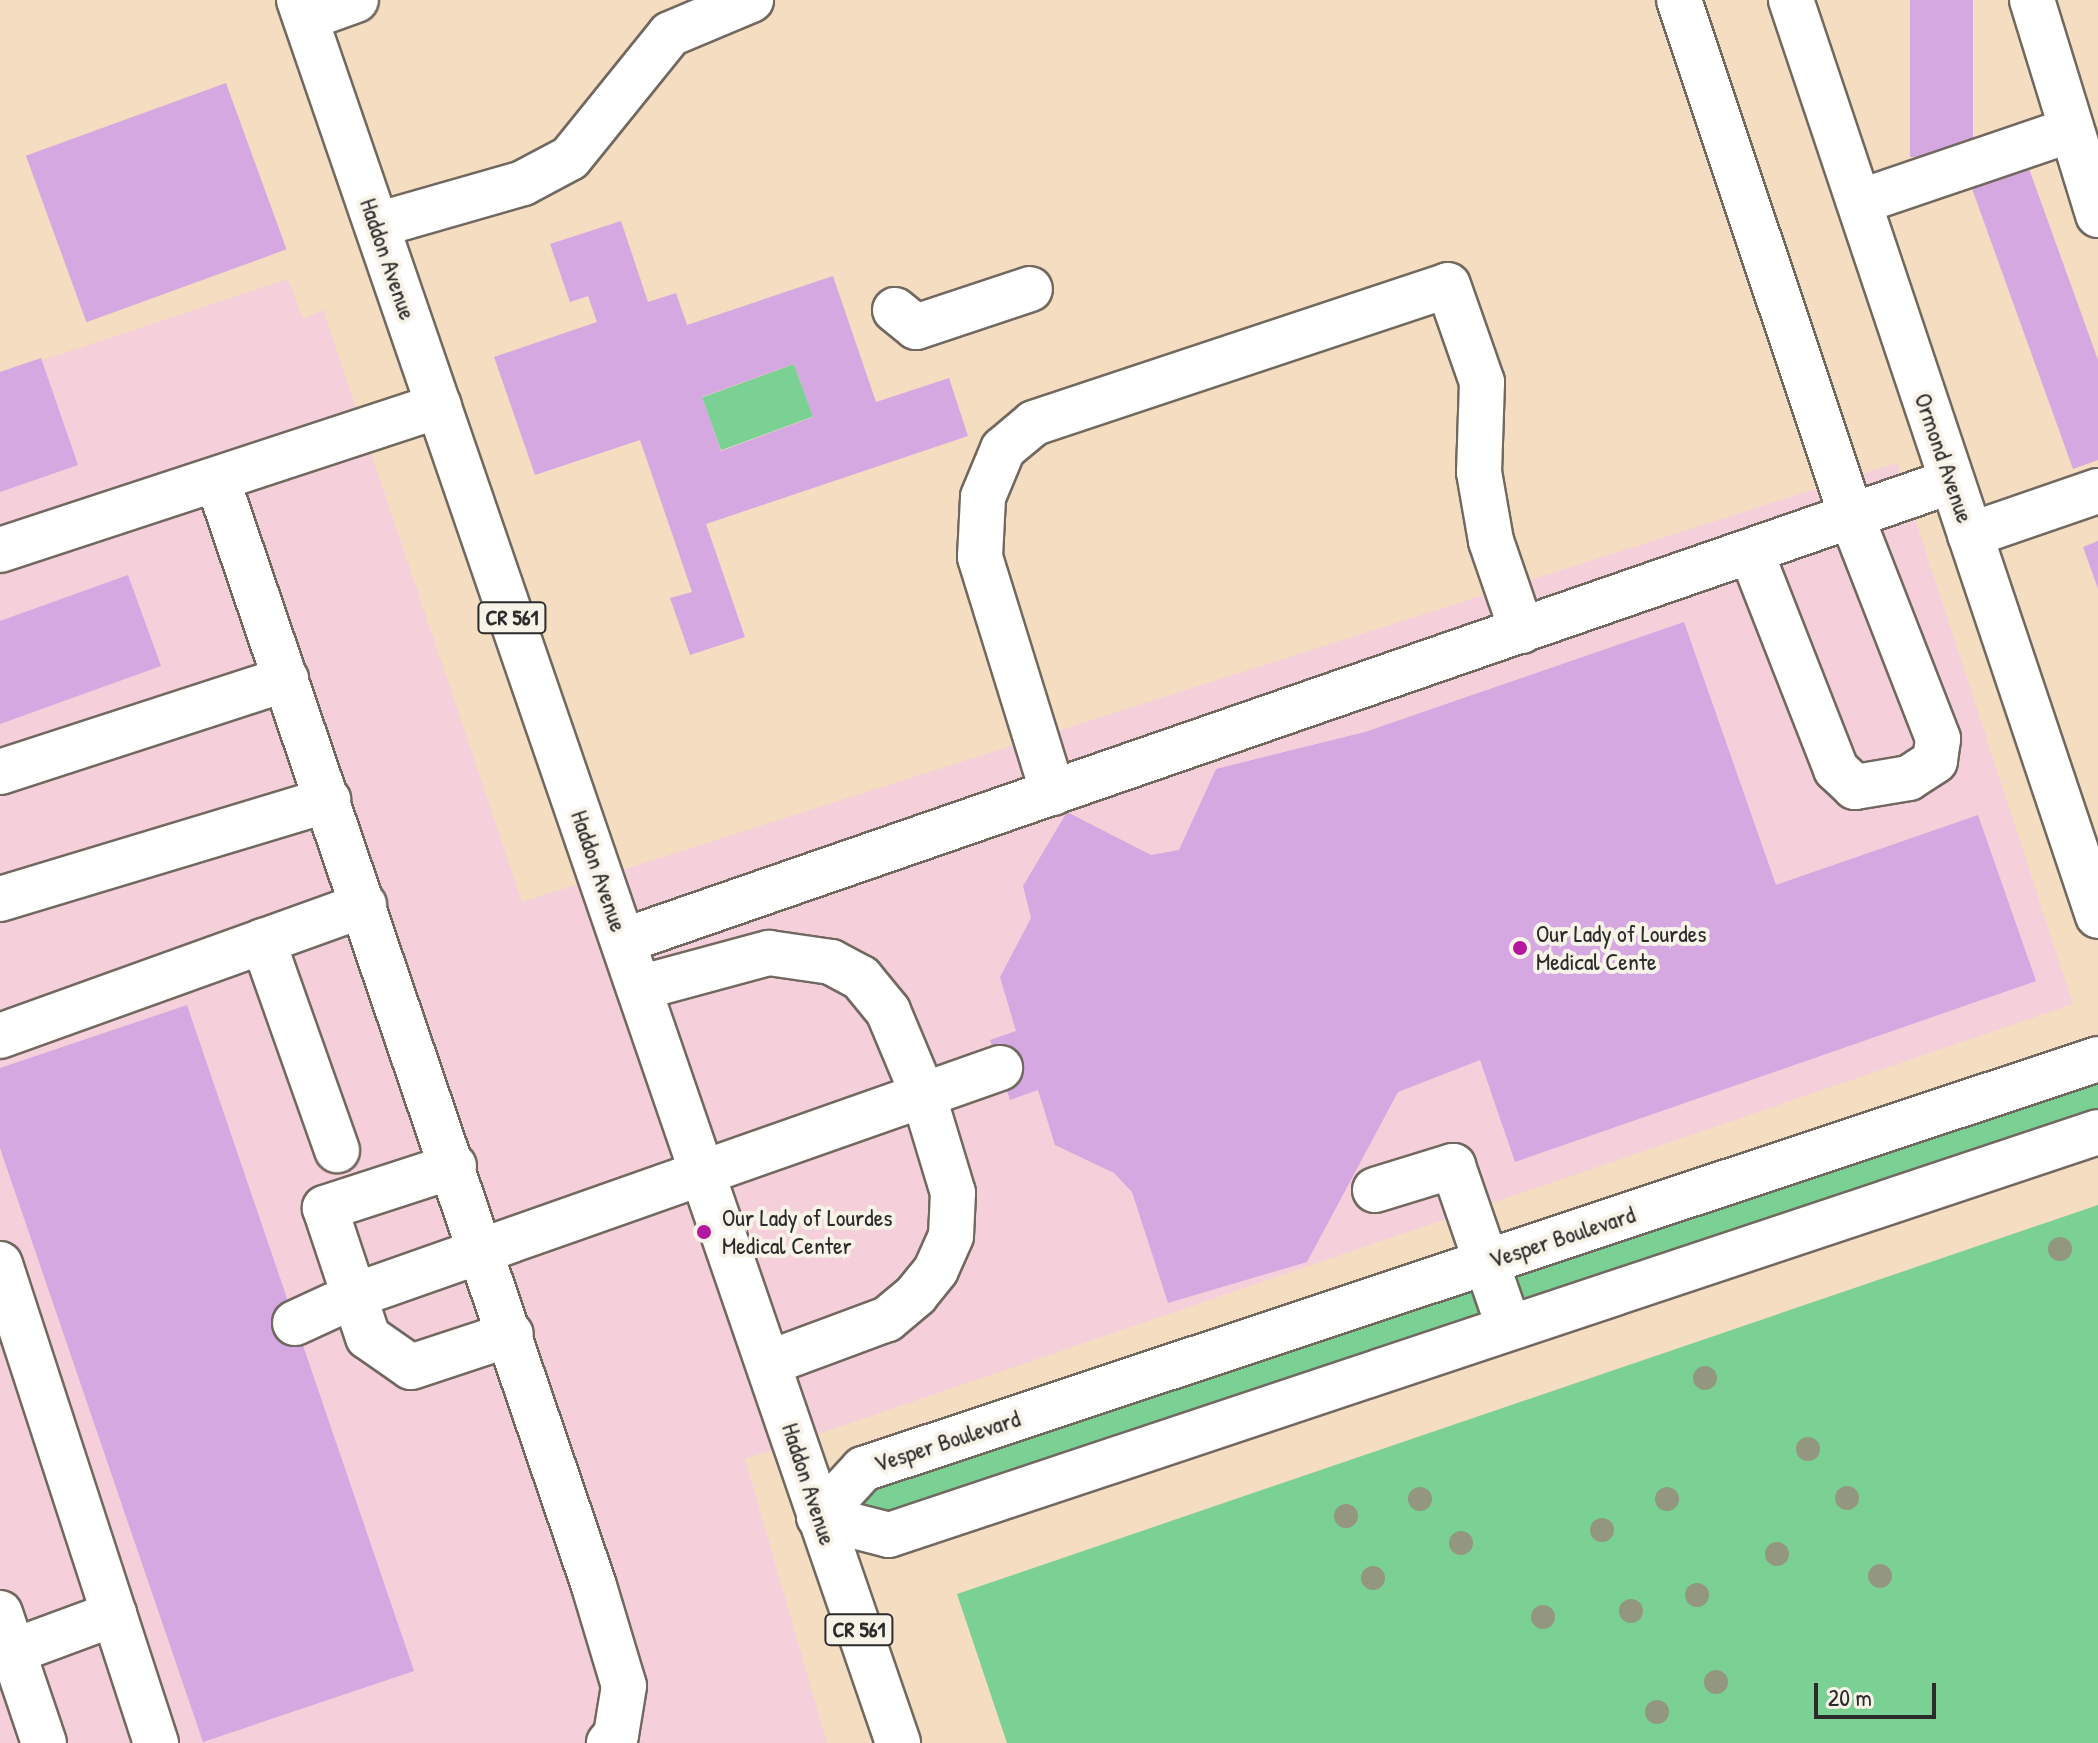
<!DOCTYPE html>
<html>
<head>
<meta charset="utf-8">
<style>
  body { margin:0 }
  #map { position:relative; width:2098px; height:1743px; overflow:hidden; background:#f4ddc1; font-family:"Patrick Hand",sans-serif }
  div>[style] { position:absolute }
  .built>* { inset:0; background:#f5cfda }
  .green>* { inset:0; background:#7bd093; transform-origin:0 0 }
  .building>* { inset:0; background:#d6a8e1; transform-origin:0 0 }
  .roads { filter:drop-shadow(2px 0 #716960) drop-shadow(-2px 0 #716960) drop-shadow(0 2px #716960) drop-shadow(0 -2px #716960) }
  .minor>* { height:44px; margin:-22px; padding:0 22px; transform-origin:22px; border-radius:22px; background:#fff }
  .major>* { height:44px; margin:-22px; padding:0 22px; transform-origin:22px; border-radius:22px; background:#fff }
  .trees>* { width:24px; height:24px; margin:-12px; border-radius:50%; background:#939780 }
  .dots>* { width:22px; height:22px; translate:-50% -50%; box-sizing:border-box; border:4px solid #f7f3e8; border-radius:50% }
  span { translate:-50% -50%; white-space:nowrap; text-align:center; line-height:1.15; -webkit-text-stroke:8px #f7f3e8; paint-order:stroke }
  .shield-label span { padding:2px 6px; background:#f7f3e8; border:2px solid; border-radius:6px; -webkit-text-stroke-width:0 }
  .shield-label { font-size:22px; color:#2b2b2b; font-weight:700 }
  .street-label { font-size:24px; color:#2b2b2b }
  .poi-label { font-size:24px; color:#2b2b2b }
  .left { translate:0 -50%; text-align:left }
  .scale { position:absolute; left:1814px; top:1683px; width:122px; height:36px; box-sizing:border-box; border:4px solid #2b2b2b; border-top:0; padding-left:10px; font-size:24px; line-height:28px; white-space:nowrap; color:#2b2b2b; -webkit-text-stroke:6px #f7f3e8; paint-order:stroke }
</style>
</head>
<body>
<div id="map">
  <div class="built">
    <div style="clip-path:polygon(288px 279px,303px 319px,323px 310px,522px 902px,1897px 463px,2073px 1004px,745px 1459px,827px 1743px,0 1743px,0 374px)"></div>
  </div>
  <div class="green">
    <div style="left:794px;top:364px;width:56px;height:98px;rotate:70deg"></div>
    <div style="clip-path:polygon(2098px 1059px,2098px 1132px,889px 1535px,819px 1517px,863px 1469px)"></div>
    <div style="clip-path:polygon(2098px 1205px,2098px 1743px,1007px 1743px,957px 1594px)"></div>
  </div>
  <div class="building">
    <div style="left:1910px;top:0;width:63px;height:157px"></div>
    <div style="left:226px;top:83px;width:177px;height:213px;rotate:70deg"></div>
    <div style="clip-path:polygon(2028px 166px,2098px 360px,2098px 460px,2073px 469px,1971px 186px)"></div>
    <div style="clip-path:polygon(evenodd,621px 221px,648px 302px,676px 293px,687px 325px,833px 276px,876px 402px,949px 378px,968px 436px,706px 524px,745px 637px,690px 655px,670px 598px,692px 592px,640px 440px,535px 475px,494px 357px,597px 322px,588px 296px,570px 302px,550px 244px,621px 221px,794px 364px,813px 417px,721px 451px,702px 397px,794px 364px)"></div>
    <div style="clip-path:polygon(41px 358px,78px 465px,0 492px,0 372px)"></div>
    <div style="clip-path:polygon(2098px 541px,2098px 589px,2083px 547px)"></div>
    <div style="clip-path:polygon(128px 575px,161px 666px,0 724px,0 621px)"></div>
    <div style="clip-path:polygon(1684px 622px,1776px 885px,1978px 815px,2036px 981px,1515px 1162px,1480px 1060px,1398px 1092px,1307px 1262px,1168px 1303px,1132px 1192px,1114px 1173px,1055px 1145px,1038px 1090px,1010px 1100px,990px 1040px,1016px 1031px,1000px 977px,1031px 918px,1023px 886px,1067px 812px,1151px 855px,1179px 850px,1216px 769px,1365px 732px)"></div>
    <div style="clip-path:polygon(187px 1005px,414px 1671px,203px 1742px,0 1148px,0 1068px)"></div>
  </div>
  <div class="roads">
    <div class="minor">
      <div style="left:1679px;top:0;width:546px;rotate:71.53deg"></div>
      <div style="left:1852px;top:518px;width:237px;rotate:68.7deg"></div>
      <div style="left:1938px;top:739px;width:22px;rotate:98deg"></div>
      <div style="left:1935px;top:761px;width:31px;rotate:147deg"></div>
      <div style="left:1909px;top:778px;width:55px;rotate:170.5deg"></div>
      <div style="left:1855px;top:787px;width:26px;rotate:-137deg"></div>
      <div style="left:1836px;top:769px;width:233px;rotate:-111.4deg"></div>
      <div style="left:1791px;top:0;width:966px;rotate:71.47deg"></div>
      <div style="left:2032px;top:0;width:225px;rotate:72.9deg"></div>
      <div style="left:306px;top:18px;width:53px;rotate:-19.8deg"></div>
      <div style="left:1859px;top:202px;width:224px;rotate:-18.8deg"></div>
      <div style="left:377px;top:225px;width:152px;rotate:-16deg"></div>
      <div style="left:523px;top:183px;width:53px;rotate:-28deg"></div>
      <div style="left:570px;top:158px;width:159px;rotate:-51.1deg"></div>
      <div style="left:670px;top:34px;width:88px;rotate:-22.8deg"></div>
      <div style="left:895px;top:310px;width:27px;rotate:39deg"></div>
      <div style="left:916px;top:327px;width:120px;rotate:-18.4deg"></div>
      <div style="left:218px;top:482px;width:1166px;rotate:71.19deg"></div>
      <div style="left:594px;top:1586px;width:104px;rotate:73.3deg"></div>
      <div style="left:624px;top:1686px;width:50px;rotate:99.3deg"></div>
      <div style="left:616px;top:1735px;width:11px;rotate:131deg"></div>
      <div style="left:1970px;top:535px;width:135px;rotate:-19deg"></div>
      <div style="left:0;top:550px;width:462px;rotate:-18.2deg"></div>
      <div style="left:0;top:772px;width:301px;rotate:-18deg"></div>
      <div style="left:1053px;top:793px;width:247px;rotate:-107.2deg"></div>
      <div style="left:980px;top:557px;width:60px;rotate:-87.1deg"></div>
      <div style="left:983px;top:497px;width:52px;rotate:-67.4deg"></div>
      <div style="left:1003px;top:449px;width:40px;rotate:-40deg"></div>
      <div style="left:1034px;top:423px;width:436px;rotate:-18.4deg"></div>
      <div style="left:1448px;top:285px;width:103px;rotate:70.7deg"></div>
      <div style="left:1482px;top:382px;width:90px;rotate:91.9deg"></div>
      <div style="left:1479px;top:472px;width:70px;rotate:80.1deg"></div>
      <div style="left:1491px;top:541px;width:95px;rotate:71deg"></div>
      <div style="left:0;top:899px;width:343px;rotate:-16.8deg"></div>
      <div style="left:263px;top:941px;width:222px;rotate:70.5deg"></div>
      <div style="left:623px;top:941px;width:1406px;rotate:-19.09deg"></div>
      <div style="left:639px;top:988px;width:135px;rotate:-15.1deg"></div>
      <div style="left:769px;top:953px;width:63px;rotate:8.3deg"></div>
      <div style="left:831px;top:962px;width:34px;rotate:28deg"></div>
      <div style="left:861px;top:978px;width:43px;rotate:50.7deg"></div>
      <div style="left:888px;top:1011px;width:93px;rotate:67.3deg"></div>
      <div style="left:924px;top:1097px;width:100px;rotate:73.2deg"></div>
      <div style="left:953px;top:1193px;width:43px;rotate:92.7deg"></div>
      <div style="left:951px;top:1236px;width:37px;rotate:114deg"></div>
      <div style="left:936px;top:1270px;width:32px;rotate:129deg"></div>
      <div style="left:916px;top:1295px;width:38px;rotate:140deg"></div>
      <div style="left:887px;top:1319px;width:126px;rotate:159.6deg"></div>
      <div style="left:0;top:1036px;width:387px;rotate:-19.8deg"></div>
      <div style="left:2098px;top:1059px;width:1301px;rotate:161.63deg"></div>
      <div style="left:863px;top:1469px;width:65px;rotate:132.5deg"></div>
      <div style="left:819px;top:1517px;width:72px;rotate:14.4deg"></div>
      <div style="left:889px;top:1535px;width:1274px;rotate:-18.43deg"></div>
      <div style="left:454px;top:1166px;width:136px;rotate:162deg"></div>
      <div style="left:325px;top:1208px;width:136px;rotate:71.6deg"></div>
      <div style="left:368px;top:1337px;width:52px;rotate:34.9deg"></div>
      <div style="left:411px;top:1367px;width:105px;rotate:-18.3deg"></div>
      <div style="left:1375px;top:1190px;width:82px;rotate:-17.1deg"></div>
      <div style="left:1453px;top:1166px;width:171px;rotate:70.9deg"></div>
      <div style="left:0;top:1264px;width:504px;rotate:71.96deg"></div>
      <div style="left:295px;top:1323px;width:67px;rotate:-24.7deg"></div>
      <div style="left:356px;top:1295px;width:683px;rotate:-19.42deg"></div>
      <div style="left:0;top:1613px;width:137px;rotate:71.3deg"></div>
      <div style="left:14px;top:1651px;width:107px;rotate:-20.3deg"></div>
    </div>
    <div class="major">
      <div style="left:299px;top:0;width:1843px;rotate:71.03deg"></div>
    </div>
  </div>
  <div class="trees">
    <div style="left:2060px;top:1249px"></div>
    <div style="left:1705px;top:1378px"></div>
    <div style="left:1808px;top:1449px"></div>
    <div style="left:1847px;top:1498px"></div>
    <div style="left:1420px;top:1499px"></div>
    <div style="left:1667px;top:1499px"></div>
    <div style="left:1346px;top:1516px"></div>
    <div style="left:1602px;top:1530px"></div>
    <div style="left:1461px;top:1543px"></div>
    <div style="left:1777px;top:1554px"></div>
    <div style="left:1880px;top:1576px"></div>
    <div style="left:1373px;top:1578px"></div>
    <div style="left:1697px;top:1595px"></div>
    <div style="left:1631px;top:1611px"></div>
    <div style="left:1543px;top:1617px"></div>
    <div style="left:1716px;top:1682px"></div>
    <div style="left:1657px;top:1712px"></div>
  </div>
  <div class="dots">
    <div style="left:1520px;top:948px;background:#b5179e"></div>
    <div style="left:704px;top:1232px;background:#b5179e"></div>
  </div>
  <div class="shield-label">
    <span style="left:512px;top:618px">CR 561</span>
    <span style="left:859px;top:1630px">CR 561</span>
  </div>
  <div class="street-label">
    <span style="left:388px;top:259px;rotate:71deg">Haddon Avenue</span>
    <span style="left:1944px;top:458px;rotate:71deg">Ormond Avenue</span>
    <span style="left:599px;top:871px;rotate:71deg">Haddon Avenue</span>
    <span style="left:1562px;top:1237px;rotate:-18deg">Vesper Boulevard</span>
    <span style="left:947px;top:1441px;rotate:-18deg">Vesper Boulevard</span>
    <span style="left:809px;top:1484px;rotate:72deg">Haddon Avenue</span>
  </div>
  <div class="poi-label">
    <span class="left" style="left:1536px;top:948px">Our Lady of Lourdes<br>Medical Cente</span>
    <span class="left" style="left:722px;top:1232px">Our Lady of Lourdes<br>Medical Center</span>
  </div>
  <div class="scale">20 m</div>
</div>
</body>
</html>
